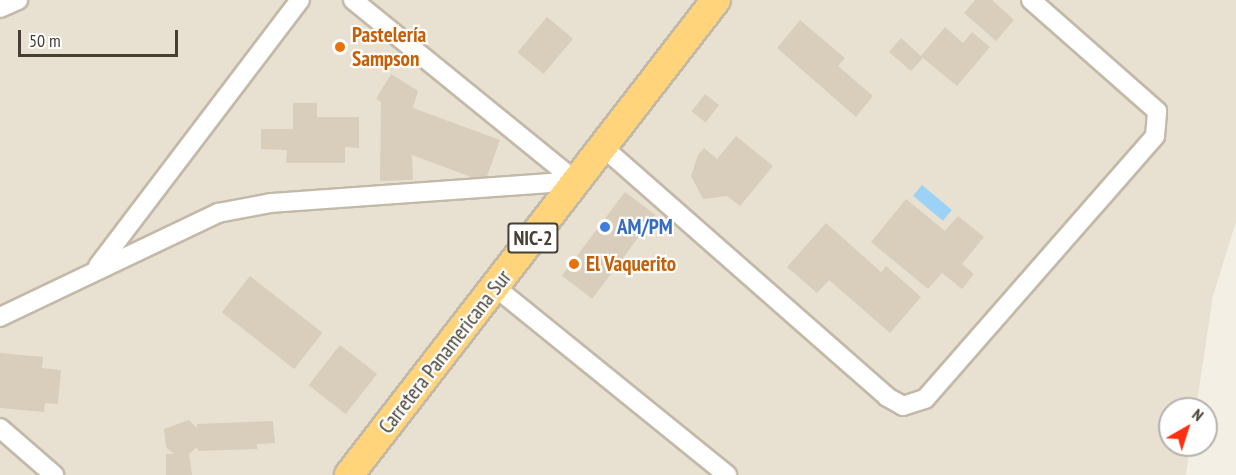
<!DOCTYPE html>
<html>
<head>
<meta charset="utf-8">
<style>
  body { margin:0 }
  #map { position:relative; width:1236px; height:475px; overflow:hidden; background:#f4efe4; font-family:"PT Sans Narrow",sans-serif }
  div>[style] { position:absolute }
  .residential>* { inset:0; background:#e8e1d2 }
  .water>* { inset:0; background:#9bd2f6; transform-origin:0 0 }
  .building>* { inset:0; background:#d9cdbc; transform-origin:0 0 }
  .roads { filter:drop-shadow(2px 0 #c3b9a9) drop-shadow(-2px 0 #c3b9a9) drop-shadow(0 2px #c3b9a9) drop-shadow(0 -2px #c3b9a9) }
  .minor>* { height:18px; margin:-9px; padding:0 9px; transform-origin:9px; border-radius:9px; background:#fff }
  .trunk>* { height:28px; margin:-14px; padding:0 14px; transform-origin:14px; border-radius:14px; background:#ffd47b }
  .dots>* { width:16px; height:16px; translate:-50% -50%; box-sizing:border-box; border:3px solid #fff; border-radius:50% }
  span { translate:-50% -50%; white-space:nowrap; text-align:center; line-height:1.15; -webkit-text-stroke:4.5px #fff; paint-order:stroke }
  .shield-label span { padding:2px 4px; background:#fff; border:2px solid; border-radius:4px; -webkit-text-stroke-width:0 }
  .shield-label { font-size:20px; color:#463f34; font-weight:700 }
  .food-label { font-size:21px; color:#c56008; font-weight:700 }
  .left { translate:0 -50%; text-align:left }
  .shop-label { font-size:21px; color:#366cbe; font-weight:700 }
  .street-label { font-size:21px; color:#463f34 }
  .north { position:absolute; left:1158px; top:397px; width:60px; height:60px; box-sizing:border-box; background:#fff; border:2px solid #b5b2ae; border-radius:50%; rotate:39deg; font-size:16px; font-weight:700; line-height:24px; text-align:center; color:#463f34 }
  .north::after { content:''; display:block; margin:auto; width:21px; height:27px; background:#ff3010; clip-path:polygon(50% 0,100% 100%,50% 72%,0 100%) }
  .scale { position:absolute; left:18px; top:30px; width:160px; height:27px; box-sizing:border-box; border:3px solid #463f34; border-top:0; padding-left:8px; font-size:18px; line-height:21px; white-space:nowrap; color:#463f34; -webkit-text-stroke:4px #fff; paint-order:stroke }
</style>
</head>
<body>
<div id="map">
  <div class="residential">
    <div style="clip-path:polygon(0 0,1236px 0,1236px 222px,1213px 296px,1196px 409px,1170px 409px,1170px 445px,1190px 445px,1186px 475px,0 475px)"></div>
  </div>
  <div class="water">
    <div style="left:922px;top:185px;width:39px;height:14px;rotate:40deg"></div>
  </div>
  <div class="building">
    <div style="clip-path:polygon(975px 0,992px 0,1014px 20px,996px 41px,964px 13px)"></div>
    <div style="left:547px;top:17px;width:34px;height:46px;rotate:40deg"></div>
    <div style="clip-path:polygon(800px 20px,845px 58px,838px 66px,873px 96px,856px 117px,777px 48px)"></div>
    <div style="clip-path:polygon(945px 27px,963px 43px,972px 32px,990px 47px,957px 86px,923px 58px,911px 71px,889px 52px,901px 38px,921px 56px)"></div>
    <div style="clip-path:polygon(391px 74px,418px 91px,411px 114px,413px 108px,500px 140px,485px 182px,412px 155px,413px 180px,380px 181px,381px 102px,376px 99px)"></div>
    <div style="left:705px;top:94px;width:18px;height:22px;rotate:38deg"></div>
    <div style="clip-path:polygon(293px 103px,317px 103px,317px 117px,359px 117px,359px 148px,345px 147px,345px 163px,286px 163px,287px 150px,261px 149px,261px 129px,293px 129px)"></div>
    <div style="clip-path:polygon(736px 136px,773px 166px,740px 206px,727px 196px,703px 199px,691px 176px,698px 155px,704px 148px,717px 159px)"></div>
    <div style="left:625px;top:192px;width:38px;height:105px;rotate:37deg"></div>
    <div style="clip-path:polygon(906px 199px,945px 231px,958px 216px,984px 237px,962px 264px,974px 274px,962px 289px,942px 273px,928px 289px,871px 242px)"></div>
    <div style="clip-path:polygon(826px 223px,881px 272px,886px 266px,921px 297px,890px 333px,829px 280px,817px 293px,787px 267px)"></div>
    <div style="left:250px;top:276px;width:92px;height:46px;rotate:38deg"></div>
    <div style="left:340px;top:345px;width:47px;height:51px;rotate:38deg"></div>
    <div style="clip-path:polygon(0 353px,43px 357px,42px 368px,61px 370px,58px 404px,45px 403px,44px 412px,0 408px)"></div>
    <div style="clip-path:polygon(189px 420px,197px 428px,197px 424px,273px 421px,275px 443px,257px 444px,257px 449px,198px 451px,197px 447px,189px 454px,192px 475px,166px 475px,166px 454px,174px 454px,166px 447px,164px 429px)"></div>
  </div>
  <div class="roads">
    <div class="minor">
      <div style="left:353px;top:0;width:287px;rotate:39.1deg"></div>
      <div style="left:0;top:8px;width:20px;rotate:-24deg"></div>
      <div style="left:604px;top:148px;width:377px;rotate:41.3deg"></div>
      <div style="left:887px;top:397px;width:18px;rotate:29deg"></div>
      <div style="left:903px;top:406px;width:23px;rotate:-18deg"></div>
      <div style="left:925px;top:399px;width:349px;rotate:-48.8deg"></div>
      <div style="left:1155px;top:136px;width:25px;rotate:-85deg"></div>
      <div style="left:1157px;top:111px;width:168px;rotate:-138.6deg"></div>
      <div style="left:98px;top:266px;width:334px;rotate:-52.8deg"></div>
      <div style="left:495px;top:287px;width:299px;rotate:39deg"></div>
      <div style="left:0;top:317px;width:242px;rotate:-25.5deg"></div>
      <div style="left:218px;top:213px;width:54px;rotate:-10.7deg"></div>
      <div style="left:271px;top:203px;width:306px;rotate:-4.1deg"></div>
      <div style="left:0;top:428px;width:72px;rotate:41deg"></div>
    </div>
    <div class="trunk">
      <div style="left:349px;top:475px;width:600px;rotate:-52.31deg"></div>
    </div>
  </div>
  <div class="dots">
    <div style="left:340px;top:47px;background:#e8710a"></div>
    <div style="left:605px;top:227px;background:#3f7fe0"></div>
    <div style="left:574px;top:264px;background:#e8710a"></div>
  </div>
  <div class="shield-label">
    <span style="left:533px;top:238px">NIC-2</span>
  </div>
  <div class="food-label">
    <span class="left" style="left:352px;top:47px">Pastelería<br>Sampson</span>
    <span class="left" style="left:586px;top:264px">El Vaquerito</span>
  </div>
  <div class="shop-label">
    <span class="left" style="left:617px;top:227px">AM/PM</span>
  </div>
  <div class="street-label">
    <span style="left:445px;top:352px;rotate:-52deg">Carretera Panamericana Sur</span>
  </div>
  <div class="north">N</div>
  <div class="scale">50 m</div>
</div>
</body>
</html>
